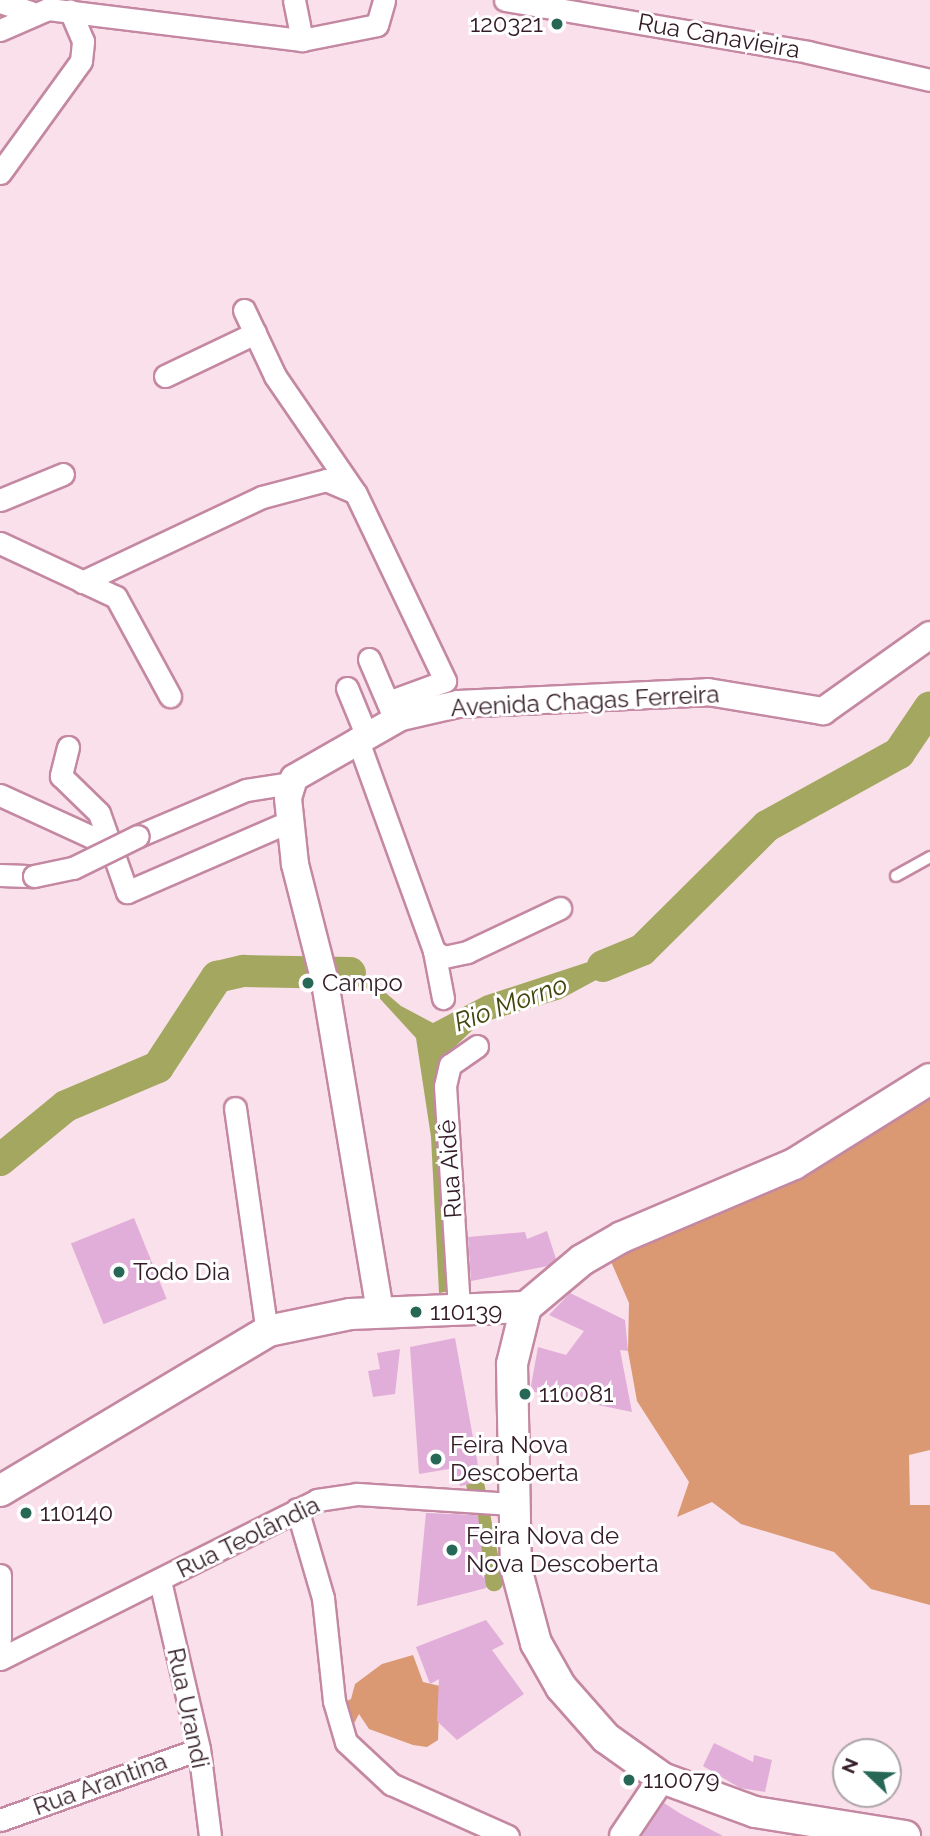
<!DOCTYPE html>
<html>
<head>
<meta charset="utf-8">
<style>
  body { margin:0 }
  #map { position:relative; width:930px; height:1836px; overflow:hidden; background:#fae0ea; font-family:Raleway,sans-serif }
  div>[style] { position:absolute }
  .forest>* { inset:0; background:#da9973 }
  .water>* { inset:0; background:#a3a760 }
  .canal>* { height:18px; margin:-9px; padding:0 9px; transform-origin:9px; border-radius:9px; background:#a3a760 }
  .river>* { height:32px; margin:-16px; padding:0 16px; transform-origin:16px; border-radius:16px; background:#a3a760 }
  .building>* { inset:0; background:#e0aed8; transform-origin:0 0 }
  .roads { filter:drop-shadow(2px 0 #c488a2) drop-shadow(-2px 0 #c488a2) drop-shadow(0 2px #c488a2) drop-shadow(0 -2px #c488a2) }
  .service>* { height:10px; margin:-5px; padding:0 5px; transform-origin:5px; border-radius:5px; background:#fff }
  .minor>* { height:21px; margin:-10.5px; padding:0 10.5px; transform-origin:10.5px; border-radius:10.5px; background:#fff }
  .tertiary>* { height:26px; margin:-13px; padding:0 13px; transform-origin:13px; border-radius:13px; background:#fff }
  .secondary>* { height:30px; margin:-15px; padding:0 15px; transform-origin:15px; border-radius:15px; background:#fff }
  .bridges { filter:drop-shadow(2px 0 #c488a2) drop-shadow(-2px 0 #c488a2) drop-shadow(0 2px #c488a2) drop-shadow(0 -2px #c488a2) }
  .minor-bridge>* { height:21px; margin:-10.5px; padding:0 10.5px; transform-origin:10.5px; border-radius:10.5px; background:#fff }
  .dots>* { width:19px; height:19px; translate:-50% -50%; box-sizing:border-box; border:4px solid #fff; border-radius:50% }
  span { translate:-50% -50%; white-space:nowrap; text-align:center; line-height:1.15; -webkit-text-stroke:6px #fff; paint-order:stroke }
  .poi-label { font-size:24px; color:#331c27 }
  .right { translate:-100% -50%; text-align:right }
  .left { translate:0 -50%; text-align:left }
  .street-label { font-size:24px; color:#331c27 }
  .water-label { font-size:26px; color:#43450d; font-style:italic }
  .north { position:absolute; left:832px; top:1738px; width:70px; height:70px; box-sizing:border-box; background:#fff; border:2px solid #ada4a9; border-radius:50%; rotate:293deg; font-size:19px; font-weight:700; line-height:28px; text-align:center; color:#331c27 }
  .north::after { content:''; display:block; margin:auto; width:24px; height:32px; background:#276755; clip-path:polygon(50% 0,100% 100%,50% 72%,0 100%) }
</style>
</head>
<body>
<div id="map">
  <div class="forest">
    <div style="clip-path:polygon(930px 1089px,930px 1450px,909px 1455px,910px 1505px,930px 1505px,930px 1605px,871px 1589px,834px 1552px,741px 1524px,712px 1502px,677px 1517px,689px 1482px,637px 1401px,628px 1351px,629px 1303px,609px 1257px)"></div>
    <div style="clip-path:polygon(413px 1655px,423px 1682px,440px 1686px,438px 1740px,427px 1747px,413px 1745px,369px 1729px,359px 1714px,351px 1729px,343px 1703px,351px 1699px,355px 1684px,382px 1664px)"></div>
  </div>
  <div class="water">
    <div style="clip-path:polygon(637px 946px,646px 953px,561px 999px,480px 1023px,446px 1055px,439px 1084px,451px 1291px,439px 1293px,431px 1137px,416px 1038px,372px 990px,334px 979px,333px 960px,352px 964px,401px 1006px,433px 1023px,484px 996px)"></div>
  </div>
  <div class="canal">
    <div style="left:475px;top:1483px;width:101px;rotate:79.1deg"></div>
  </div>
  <div class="river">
    <div style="left:603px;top:966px;width:42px;rotate:-22.3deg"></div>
    <div style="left:642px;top:950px;width:176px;rotate:-44.8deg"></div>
    <div style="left:767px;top:826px;width:151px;rotate:-28.9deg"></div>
    <div style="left:899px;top:753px;width:55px;rotate:-56deg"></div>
    <div style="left:0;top:1160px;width:85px;rotate:-39.3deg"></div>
    <div style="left:66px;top:1106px;width:100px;rotate:-23deg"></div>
    <div style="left:158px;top:1067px;width:108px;rotate:-56.8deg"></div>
    <div style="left:217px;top:977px;width:28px;rotate:-13deg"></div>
    <div style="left:244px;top:971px;width:106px;rotate:1.1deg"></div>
  </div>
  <div class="building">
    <div style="left:134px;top:1218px;width:87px;height:68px;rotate:68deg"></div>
    <div style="clip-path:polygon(547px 1231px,556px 1259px,548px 1266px,471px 1281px,468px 1237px,525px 1232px,527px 1239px)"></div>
    <div style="clip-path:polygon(570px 1293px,625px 1320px,628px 1351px,620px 1350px,632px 1412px,530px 1391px,538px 1347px,566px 1355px,584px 1331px,549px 1315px)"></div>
    <div style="clip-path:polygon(455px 1338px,481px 1482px,460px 1486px,455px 1468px,419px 1474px,410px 1347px)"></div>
    <div style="clip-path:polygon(400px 1349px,395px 1394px,373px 1397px,368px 1371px,380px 1369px,377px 1353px)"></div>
    <div style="clip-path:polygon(426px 1513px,478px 1515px,486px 1588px,417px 1606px)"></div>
    <div style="clip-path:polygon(486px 1620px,504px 1644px,492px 1650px,524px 1694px,457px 1740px,437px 1721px,439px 1679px,430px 1684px,416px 1647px)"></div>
    <div style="clip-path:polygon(714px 1743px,753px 1762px,754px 1755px,772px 1760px,765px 1792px,740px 1788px,703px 1766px)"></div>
    <div style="clip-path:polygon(664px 1803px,681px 1814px,723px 1836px,642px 1836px)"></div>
  </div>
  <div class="roads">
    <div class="service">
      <div style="left:896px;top:876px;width:39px;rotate:-29deg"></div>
    </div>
    <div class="minor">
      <div style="left:294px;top:0;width:41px;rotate:78.7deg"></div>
      <div style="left:505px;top:0;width:307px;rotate:9.7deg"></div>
      <div style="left:808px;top:52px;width:125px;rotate:12.9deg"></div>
      <div style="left:0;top:2px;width:32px;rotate:18deg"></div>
      <div style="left:0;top:30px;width:52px;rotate:-23.6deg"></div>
      <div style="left:48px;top:9px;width:256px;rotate:7deg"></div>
      <div style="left:302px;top:40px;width:76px;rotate:-11.3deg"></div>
      <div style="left:377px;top:25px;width:26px;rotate:-74deg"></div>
      <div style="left:0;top:173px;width:138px;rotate:-54.1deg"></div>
      <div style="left:81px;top:61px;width:20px;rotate:-84deg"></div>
      <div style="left:83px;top:41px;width:33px;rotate:-113deg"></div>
      <div style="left:244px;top:310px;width:73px;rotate:64.8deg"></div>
      <div style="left:275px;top:376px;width:143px;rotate:55.5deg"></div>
      <div style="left:356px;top:494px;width:207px;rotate:64.5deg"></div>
      <div style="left:445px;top:681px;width:61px;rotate:159.8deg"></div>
      <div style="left:165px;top:376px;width:100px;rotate:-25.5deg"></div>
      <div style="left:0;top:500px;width:68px;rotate:-22.4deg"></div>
      <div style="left:0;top:543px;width:128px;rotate:25deg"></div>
      <div style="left:116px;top:597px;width:113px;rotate:61.4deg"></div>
      <div style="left:82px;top:582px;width:199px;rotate:-25.3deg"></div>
      <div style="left:262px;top:497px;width:66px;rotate:-14.9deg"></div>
      <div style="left:326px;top:480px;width:30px;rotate:23deg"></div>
      <div style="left:369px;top:659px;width:61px;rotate:66.8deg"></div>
      <div style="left:347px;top:688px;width:50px;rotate:67.6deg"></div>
      <div style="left:357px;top:738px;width:226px;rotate:70.1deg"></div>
      <div style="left:434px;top:951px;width:48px;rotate:79.2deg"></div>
      <div style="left:68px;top:747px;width:30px;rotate:104deg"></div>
      <div style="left:61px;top:776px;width:53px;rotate:44.2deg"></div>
      <div style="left:99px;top:813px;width:84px;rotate:70.5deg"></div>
      <div style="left:127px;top:892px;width:178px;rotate:-23.5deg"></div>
      <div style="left:0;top:795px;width:115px;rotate:24.6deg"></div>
      <div style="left:138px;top:836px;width:117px;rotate:-23.1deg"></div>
      <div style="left:246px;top:790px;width:46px;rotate:-8.8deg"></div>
      <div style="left:0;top:875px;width:34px;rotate:2deg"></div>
      <div style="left:434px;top:951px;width:12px;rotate:31deg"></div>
      <div style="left:444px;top:957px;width:24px;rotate:-12deg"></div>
      <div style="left:467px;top:952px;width:103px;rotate:-25.3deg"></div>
      <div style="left:235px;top:1108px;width:226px;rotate:81.9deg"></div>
      <div style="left:459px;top:1308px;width:222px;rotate:-93.6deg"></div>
      <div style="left:445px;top:1086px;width:22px;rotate:-77deg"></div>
      <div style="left:450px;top:1065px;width:33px;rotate:-35deg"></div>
      <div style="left:297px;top:1509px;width:93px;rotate:73.7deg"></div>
      <div style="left:323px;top:1598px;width:104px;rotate:83.9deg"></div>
      <div style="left:334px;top:1701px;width:43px;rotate:73.7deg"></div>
      <div style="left:346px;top:1742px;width:62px;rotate:43deg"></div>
      <div style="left:391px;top:1784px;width:128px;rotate:24deg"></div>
      <div style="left:0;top:1575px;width:64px;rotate:90deg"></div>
      <div style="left:160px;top:1581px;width:172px;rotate:76.9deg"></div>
      <div style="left:199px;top:1749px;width:88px;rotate:82.8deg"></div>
      <div style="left:0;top:1659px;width:355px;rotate:-26.6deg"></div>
      <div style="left:317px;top:1500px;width:40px;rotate:-8.5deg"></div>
      <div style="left:357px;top:1494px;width:156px;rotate:3.7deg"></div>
      <div style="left:0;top:1820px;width:211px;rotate:-19.6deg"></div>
    </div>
    <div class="tertiary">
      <div style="left:380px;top:1311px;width:334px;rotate:-99.5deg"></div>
      <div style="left:325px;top:982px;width:122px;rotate:-104.3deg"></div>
      <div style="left:295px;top:864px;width:66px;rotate:-96.1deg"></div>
      <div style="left:288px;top:798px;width:21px;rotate:-73deg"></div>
      <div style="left:294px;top:778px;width:123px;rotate:-29.7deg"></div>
      <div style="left:401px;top:717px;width:58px;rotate:-12.8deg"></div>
      <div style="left:458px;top:704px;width:250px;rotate:-2.7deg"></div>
      <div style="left:708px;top:692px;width:117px;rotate:9.4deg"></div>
      <div style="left:823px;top:711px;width:131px;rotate:-35.4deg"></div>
      <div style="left:623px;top:1836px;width:70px;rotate:-56.1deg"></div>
    </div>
    <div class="secondary">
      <div style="left:526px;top:1307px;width:59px;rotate:103.8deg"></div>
      <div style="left:512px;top:1364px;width:204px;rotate:88.9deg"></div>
      <div style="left:516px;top:1568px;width:78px;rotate:75.1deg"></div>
      <div style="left:536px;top:1643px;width:51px;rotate:60.4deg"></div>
      <div style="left:561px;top:1687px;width:68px;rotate:48.6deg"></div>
      <div style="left:606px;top:1738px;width:69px;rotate:35.5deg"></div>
      <div style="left:662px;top:1778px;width:99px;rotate:20.1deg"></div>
      <div style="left:755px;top:1812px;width:152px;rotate:9.1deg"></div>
      <div style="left:0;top:1491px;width:312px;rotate:-30.8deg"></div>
      <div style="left:268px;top:1331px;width:84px;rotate:-11.7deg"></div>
      <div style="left:350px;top:1314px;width:176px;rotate:-2.3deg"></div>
      <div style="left:526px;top:1307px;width:73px;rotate:-40deg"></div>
      <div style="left:582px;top:1260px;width:46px;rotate:-29.9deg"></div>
      <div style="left:622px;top:1237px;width:187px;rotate:-23deg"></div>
      <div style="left:794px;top:1164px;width:160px;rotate:-32deg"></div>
    </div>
  </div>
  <div class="bridges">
    <div class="minor-bridge">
      <div style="left:34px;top:876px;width:40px;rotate:-12deg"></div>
      <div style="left:73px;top:868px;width:72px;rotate:-26.2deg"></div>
    </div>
  </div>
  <div class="dots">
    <div style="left:557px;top:24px;background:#276755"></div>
    <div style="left:308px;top:983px;background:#276755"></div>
    <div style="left:119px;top:1272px;background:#276755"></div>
    <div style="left:416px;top:1312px;background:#276755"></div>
    <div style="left:525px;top:1394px;background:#276755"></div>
    <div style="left:436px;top:1459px;background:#276755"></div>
    <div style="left:26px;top:1513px;background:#276755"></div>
    <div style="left:452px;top:1550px;background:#276755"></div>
    <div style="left:629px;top:1780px;background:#276755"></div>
  </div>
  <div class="poi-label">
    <span class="right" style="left:543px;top:24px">120321</span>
    <span class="left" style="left:322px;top:983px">Campo</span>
    <span class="left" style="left:133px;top:1272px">Todo Dia</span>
    <span class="left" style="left:430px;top:1312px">110139</span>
    <span class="left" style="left:539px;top:1394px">110081</span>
    <span class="left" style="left:450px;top:1459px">Feira Nova<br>Descoberta</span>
    <span class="left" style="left:40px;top:1513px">110140</span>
    <span class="left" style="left:466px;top:1550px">Feira Nova de<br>Nova Descoberta</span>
    <span class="left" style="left:643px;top:1780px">110079</span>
  </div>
  <div class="street-label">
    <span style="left:719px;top:36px;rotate:10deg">Rua Canavieira</span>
    <span style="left:585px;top:701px;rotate:-3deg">Avenida Chagas Ferreira</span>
    <span style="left:450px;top:1169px;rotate:-94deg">Rua Aidê</span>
    <span style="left:248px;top:1537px;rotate:-26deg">Rua Teolândia</span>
    <span style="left:188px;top:1708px;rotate:78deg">Rua Urandi</span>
    <span style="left:100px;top:1784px;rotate:-20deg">Rua Arantina</span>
  </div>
  <div class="water-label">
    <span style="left:511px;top:1004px;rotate:-20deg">Rio Morno</span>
  </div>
  <div class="north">N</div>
</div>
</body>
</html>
